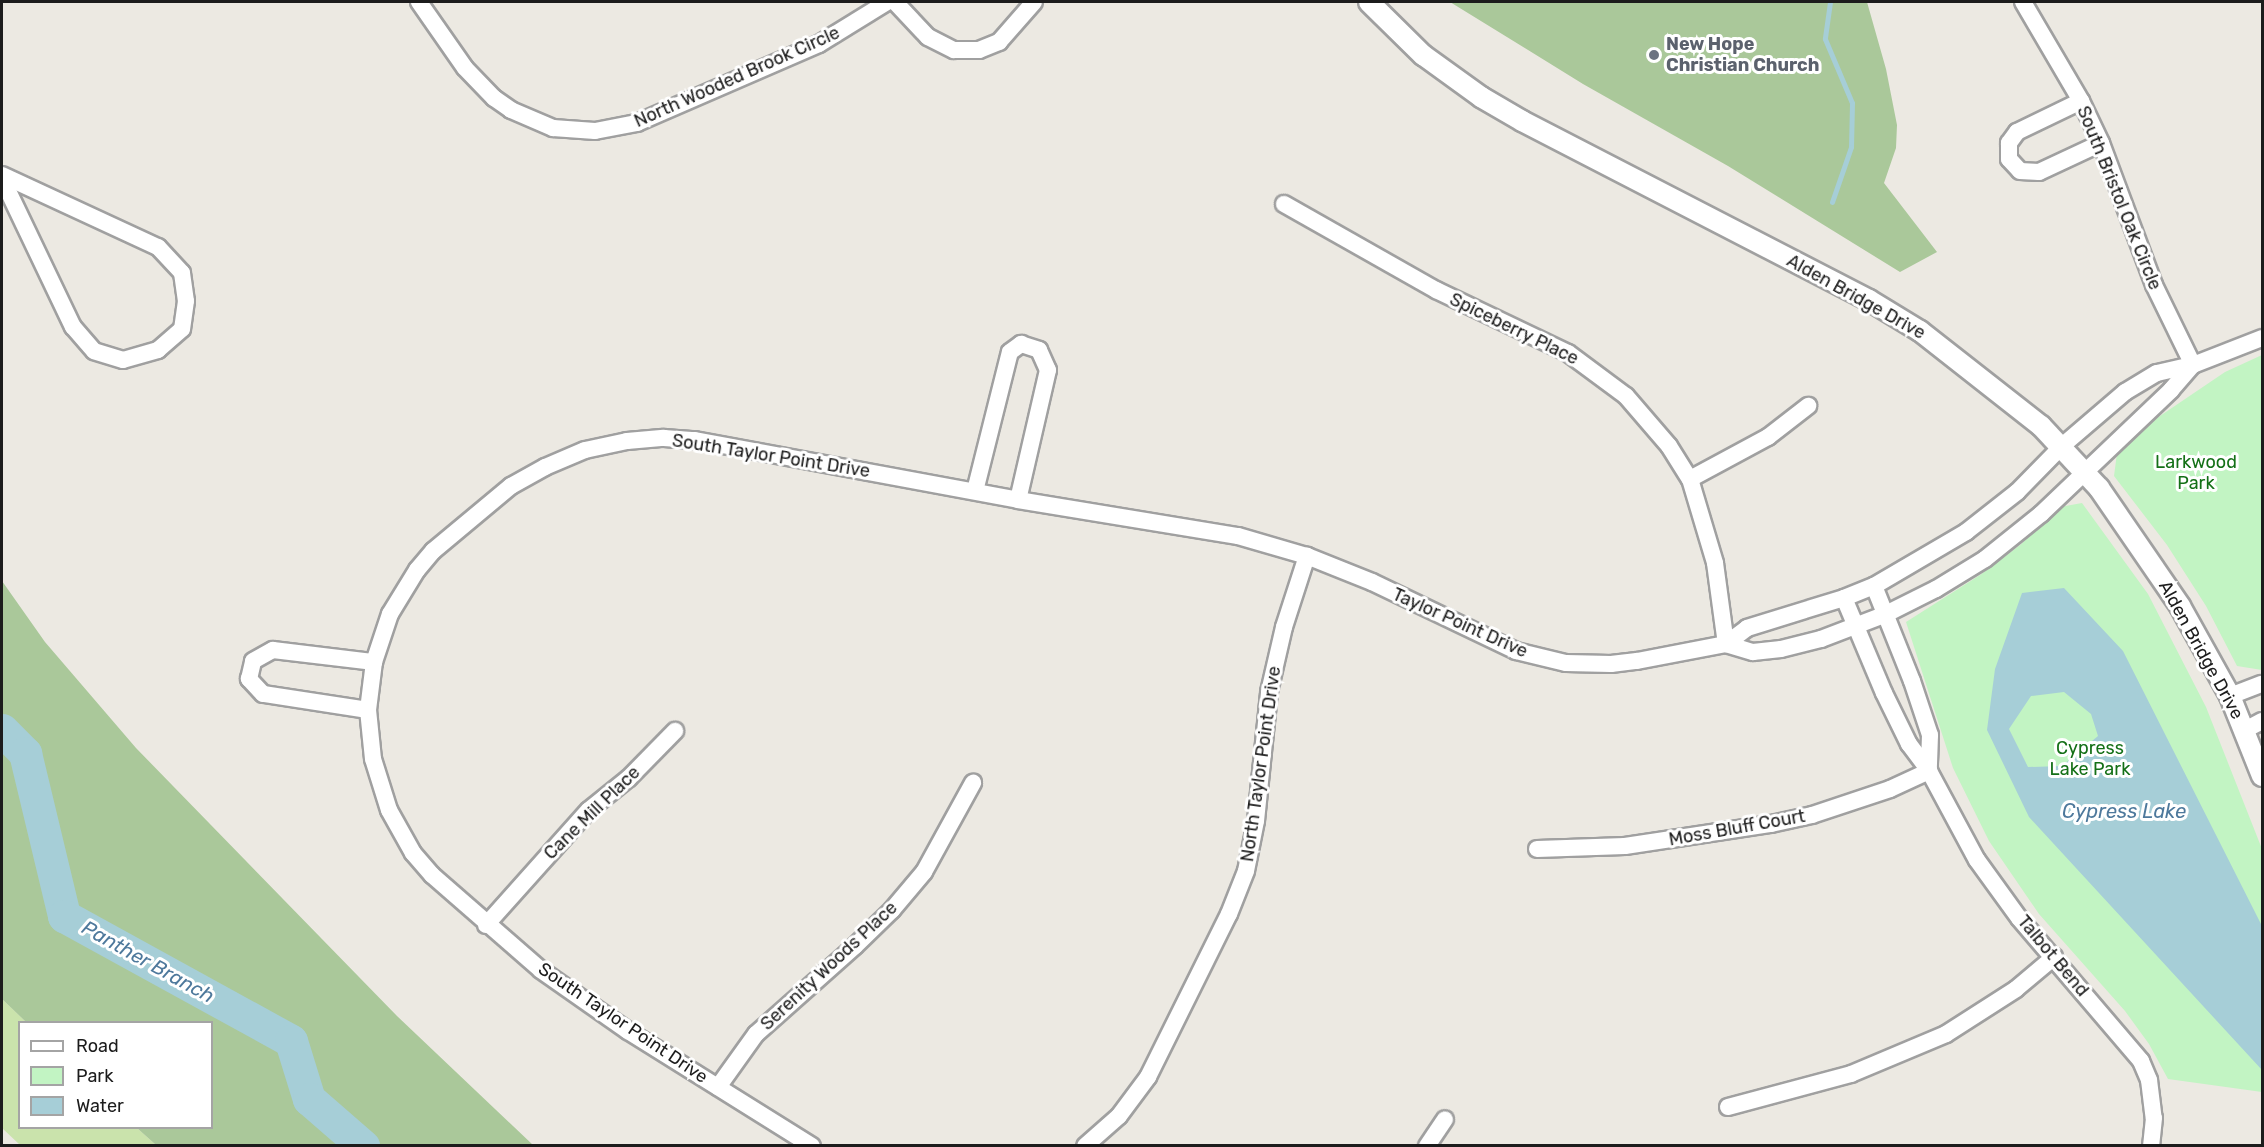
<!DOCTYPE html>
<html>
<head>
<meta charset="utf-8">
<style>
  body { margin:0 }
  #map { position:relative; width:2264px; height:1147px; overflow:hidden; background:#ece9e2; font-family:Rubik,sans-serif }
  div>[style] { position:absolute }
  .grass>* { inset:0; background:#cae3ac }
  .forest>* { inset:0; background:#aac89a }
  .park>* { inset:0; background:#c2f4c3 }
  .water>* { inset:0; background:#a6ced7 }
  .stream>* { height:5px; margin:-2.5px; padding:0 2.5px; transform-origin:2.5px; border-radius:2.5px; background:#a6ced7 }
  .river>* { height:33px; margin:-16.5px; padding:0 16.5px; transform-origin:16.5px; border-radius:16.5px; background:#a6ced7 }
  .roads { filter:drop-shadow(2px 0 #a0a0a0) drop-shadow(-2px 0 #a0a0a0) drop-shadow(0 2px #a0a0a0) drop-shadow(0 -2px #a0a0a0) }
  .minor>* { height:16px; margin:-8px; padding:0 8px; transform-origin:8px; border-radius:8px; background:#fff }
  .tertiary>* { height:20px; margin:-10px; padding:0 10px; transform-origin:10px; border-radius:10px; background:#fff }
  .dots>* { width:16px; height:16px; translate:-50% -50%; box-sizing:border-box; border:3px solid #fff; border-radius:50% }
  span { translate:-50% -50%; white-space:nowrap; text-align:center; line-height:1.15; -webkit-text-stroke:6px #fff; paint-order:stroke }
  .worship-label { font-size:18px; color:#5b616d; font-weight:700 }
  .left { translate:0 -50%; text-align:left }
  .street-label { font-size:18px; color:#1c1c1c }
  .park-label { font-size:18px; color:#147017 }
  .water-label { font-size:20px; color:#4e799c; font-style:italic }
  .frame { position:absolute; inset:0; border:3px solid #1c1c1c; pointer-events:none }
  .legend { position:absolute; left:18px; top:1021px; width:195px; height:108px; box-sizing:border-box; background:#fff; border:2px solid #a4a4a4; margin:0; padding:8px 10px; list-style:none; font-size:18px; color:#1c1c1c }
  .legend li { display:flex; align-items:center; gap:12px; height:30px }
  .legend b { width:30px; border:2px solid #a4a4a4 }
</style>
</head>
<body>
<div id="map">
  <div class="grass">
    <div style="clip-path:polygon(2px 999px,26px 1022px,20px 1022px,20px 1128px,137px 1128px,156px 1145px,20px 1145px,2px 1128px)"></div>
  </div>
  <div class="forest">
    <div style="clip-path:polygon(1450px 2px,1867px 2px,1886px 69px,1897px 125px,1896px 148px,1884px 183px,1937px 252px,1900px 272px,1728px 166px,1583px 84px)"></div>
    <div style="clip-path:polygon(2px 581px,45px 642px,136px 748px,397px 1016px,533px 1145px,156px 1145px,137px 1128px,212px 1128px,212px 1022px,26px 1022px,2px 999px)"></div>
  </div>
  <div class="park">
    <div style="clip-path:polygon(2262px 355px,2262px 670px,2237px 666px,2206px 606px,2167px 545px,2114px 476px,2117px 453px,2157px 418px,2225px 372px)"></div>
    <div style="clip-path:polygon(2082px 503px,2148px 594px,2206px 707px,2262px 849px,2262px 1092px,2168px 1079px,2149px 1044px,2125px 1011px,2039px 914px,1989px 841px,1953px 768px,1906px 622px,1980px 575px,2020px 545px,2060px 507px)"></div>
  </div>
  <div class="water">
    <div style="clip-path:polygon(evenodd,2064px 588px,2123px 651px,2262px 926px,2262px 1070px,2029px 817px,1987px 730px,1995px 669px,2022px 593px,2064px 588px,2064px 692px,2091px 714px,2098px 736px,2062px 766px,2028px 767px,2009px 729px,2031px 696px,2064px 692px)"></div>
  </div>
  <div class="stream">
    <div style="left:1830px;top:2px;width:37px;rotate:98deg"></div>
    <div style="left:1825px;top:39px;width:69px;rotate:67.1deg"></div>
    <div style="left:1852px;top:103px;width:44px;rotate:91.3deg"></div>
    <div style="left:1851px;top:147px;width:58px;rotate:109.1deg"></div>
  </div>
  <div class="river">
    <div style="left:2px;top:730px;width:33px;rotate:45deg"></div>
    <div style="left:25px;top:753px;width:168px;rotate:76.5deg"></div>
    <div style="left:64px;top:916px;width:259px;rotate:28.8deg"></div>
    <div style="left:291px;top:1041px;width:61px;rotate:72.8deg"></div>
    <div style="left:309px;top:1099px;width:72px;rotate:41deg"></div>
  </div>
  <div class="roads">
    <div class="minor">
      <div style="left:419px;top:2px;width:80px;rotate:55.1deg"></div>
      <div style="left:465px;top:68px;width:42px;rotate:46deg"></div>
      <div style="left:494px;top:98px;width:21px;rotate:35deg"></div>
      <div style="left:511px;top:110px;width:46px;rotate:23.2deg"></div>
      <div style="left:553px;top:128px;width:42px;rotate:4.1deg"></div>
      <div style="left:595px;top:131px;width:43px;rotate:-10.8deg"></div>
      <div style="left:637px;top:123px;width:198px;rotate:-23.5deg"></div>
      <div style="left:819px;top:44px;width:80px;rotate:-31.7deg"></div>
      <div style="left:895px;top:2px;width:48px;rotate:46.7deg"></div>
      <div style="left:928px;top:37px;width:29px;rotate:27deg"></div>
      <div style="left:954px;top:50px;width:25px"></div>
      <div style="left:979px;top:50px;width:22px;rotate:-22deg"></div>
      <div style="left:999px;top:42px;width:53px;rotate:-48.8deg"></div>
      <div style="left:2023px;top:2px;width:115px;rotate:59.6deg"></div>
      <div style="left:2081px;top:101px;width:47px;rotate:64.5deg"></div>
      <div style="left:2101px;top:143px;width:152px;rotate:69.5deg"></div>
      <div style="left:2154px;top:285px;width:89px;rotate:64deg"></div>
      <div style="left:2081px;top:101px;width:71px;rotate:154.2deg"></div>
      <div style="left:2017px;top:132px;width:14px;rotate:126deg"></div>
      <div style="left:2009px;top:143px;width:16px;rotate:90deg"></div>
      <div style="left:2009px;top:159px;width:16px;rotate:47deg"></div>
      <div style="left:2020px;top:171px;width:19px;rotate:3deg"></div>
      <div style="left:2039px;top:172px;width:68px;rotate:-25.1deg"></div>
      <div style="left:2px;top:175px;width:172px;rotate:24.8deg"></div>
      <div style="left:158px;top:247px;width:35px;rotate:47deg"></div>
      <div style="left:182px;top:273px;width:28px;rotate:82deg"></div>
      <div style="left:186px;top:301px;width:28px;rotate:98deg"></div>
      <div style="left:182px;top:329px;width:32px;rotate:139deg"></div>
      <div style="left:158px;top:350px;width:36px;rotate:164deg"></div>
      <div style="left:123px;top:360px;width:30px;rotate:-163deg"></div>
      <div style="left:94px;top:351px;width:32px;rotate:-131deg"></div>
      <div style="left:73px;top:327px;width:165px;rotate:-115.5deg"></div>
      <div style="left:1284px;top:204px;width:175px;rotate:29.5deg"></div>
      <div style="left:1436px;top:290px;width:146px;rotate:25.5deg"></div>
      <div style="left:1568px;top:353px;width:72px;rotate:36.6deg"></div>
      <div style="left:1626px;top:396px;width:66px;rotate:49.3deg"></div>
      <div style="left:1669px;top:446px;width:39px;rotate:58deg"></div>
      <div style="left:1690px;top:479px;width:88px;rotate:73.4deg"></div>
      <div style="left:1715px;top:563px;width:82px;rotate:82.3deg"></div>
      <div style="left:1690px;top:479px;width:89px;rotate:-28.3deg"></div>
      <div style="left:1768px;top:437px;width:51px;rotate:-37.8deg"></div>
      <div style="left:975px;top:491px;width:143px;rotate:-75.9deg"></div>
      <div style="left:1010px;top:352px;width:14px;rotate:-36deg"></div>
      <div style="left:1021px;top:344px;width:19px;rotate:18deg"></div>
      <div style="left:1039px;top:350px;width:22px;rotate:66deg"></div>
      <div style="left:1048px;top:370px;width:133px;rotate:103deg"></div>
      <div style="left:1874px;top:586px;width:102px;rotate:68.2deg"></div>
      <div style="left:1912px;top:681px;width:57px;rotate:71.6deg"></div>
      <div style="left:1930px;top:735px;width:36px;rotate:92deg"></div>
      <div style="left:1844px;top:598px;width:103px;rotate:67.2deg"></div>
      <div style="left:1884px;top:693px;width:57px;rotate:63.9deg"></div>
      <div style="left:1909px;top:744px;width:34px;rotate:53deg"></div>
      <div style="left:1929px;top:771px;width:101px;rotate:61.7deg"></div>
      <div style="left:1977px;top:860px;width:72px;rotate:54.1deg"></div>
      <div style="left:2019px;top:918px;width:188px;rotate:49.5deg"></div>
      <div style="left:2141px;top:1061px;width:21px;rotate:67deg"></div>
      <div style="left:2149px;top:1080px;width:38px;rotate:83deg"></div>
      <div style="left:2154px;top:1118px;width:28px;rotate:96deg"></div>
      <div style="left:1726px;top:644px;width:28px;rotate:17deg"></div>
      <div style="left:1753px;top:652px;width:28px;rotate:-6deg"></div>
      <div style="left:1781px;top:649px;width:41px;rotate:-14deg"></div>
      <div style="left:1821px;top:639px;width:70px;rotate:-21deg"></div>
      <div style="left:1886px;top:614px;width:56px;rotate:-26.6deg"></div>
      <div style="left:1936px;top:589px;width:57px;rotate:-31.5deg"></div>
      <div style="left:1985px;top:559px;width:72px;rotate:-38.8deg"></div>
      <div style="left:2041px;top:514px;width:180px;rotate:-43.6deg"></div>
      <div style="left:2171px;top:390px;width:33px;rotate:-49deg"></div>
      <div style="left:2230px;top:696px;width:34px;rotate:-21deg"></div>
      <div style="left:368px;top:710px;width:106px;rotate:-171.3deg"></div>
      <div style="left:263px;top:694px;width:21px;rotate:-133deg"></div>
      <div style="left:249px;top:679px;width:18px;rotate:-77deg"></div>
      <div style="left:253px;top:661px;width:23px;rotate:-29deg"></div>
      <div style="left:273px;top:650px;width:102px;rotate:6.8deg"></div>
      <div style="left:2245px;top:730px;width:19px;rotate:-28deg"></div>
      <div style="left:1537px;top:849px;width:88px;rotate:-2deg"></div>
      <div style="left:1625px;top:846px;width:148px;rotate:-8.6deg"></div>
      <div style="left:1771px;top:824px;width:42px;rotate:-12.4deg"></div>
      <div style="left:1812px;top:815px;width:82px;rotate:-18.4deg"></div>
      <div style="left:1890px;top:789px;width:43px;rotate:-24.8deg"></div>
      <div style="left:486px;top:925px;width:154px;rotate:-48.2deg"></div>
      <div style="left:589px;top:810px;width:51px;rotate:-38.7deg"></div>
      <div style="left:629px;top:778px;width:66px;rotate:-45.6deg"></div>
      <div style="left:718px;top:1087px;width:65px;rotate:-54.4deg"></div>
      <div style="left:756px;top:1034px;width:132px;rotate:-41.6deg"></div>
      <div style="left:855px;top:946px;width:52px;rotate:-44.2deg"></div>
      <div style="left:892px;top:910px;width:50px;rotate:-49.9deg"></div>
      <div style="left:924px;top:872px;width:102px;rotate:-61.2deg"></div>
      <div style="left:1728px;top:1107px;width:127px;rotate:-15deg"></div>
      <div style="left:1851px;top:1074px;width:103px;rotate:-22.8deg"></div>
      <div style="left:1946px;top:1034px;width:83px;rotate:-32.7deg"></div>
      <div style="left:2016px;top:989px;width:50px;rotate:-40.1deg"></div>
      <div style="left:812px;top:1146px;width:217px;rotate:-148deg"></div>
      <div style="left:628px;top:1031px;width:106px;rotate:-145deg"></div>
      <div style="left:541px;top:970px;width:145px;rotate:-138.9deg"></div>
      <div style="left:432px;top:875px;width:29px;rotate:-131deg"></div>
      <div style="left:413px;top:853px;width:49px;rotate:-119.2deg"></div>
      <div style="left:389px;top:810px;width:53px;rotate:-107.4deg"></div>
      <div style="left:373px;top:759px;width:49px;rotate:-95.8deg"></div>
      <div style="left:368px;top:710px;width:48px;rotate:-82.9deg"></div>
      <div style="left:374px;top:662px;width:51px;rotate:-71.6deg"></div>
      <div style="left:390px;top:614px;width:52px;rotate:-58.5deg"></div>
      <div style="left:417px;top:570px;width:25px;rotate:-50deg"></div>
      <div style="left:433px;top:551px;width:102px;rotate:-39.8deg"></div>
      <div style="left:511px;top:486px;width:39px;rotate:-29deg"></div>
      <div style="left:545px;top:467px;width:43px;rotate:-23deg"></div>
      <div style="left:585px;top:450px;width:43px;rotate:-12.1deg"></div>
      <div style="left:627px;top:441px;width:37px;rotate:-5deg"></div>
      <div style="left:664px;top:438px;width:31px;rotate:4deg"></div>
      <div style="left:695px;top:440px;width:329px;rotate:10.5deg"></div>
      <div style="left:1018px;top:500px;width:223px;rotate:9.3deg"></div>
      <div style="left:1238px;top:536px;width:72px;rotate:16.2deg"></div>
      <div style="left:1307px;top:556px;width:70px;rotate:21.8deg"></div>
      <div style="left:1372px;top:582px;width:160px;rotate:25.6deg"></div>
      <div style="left:1516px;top:651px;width:51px;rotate:13.5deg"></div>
      <div style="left:1566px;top:663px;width:45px;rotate:1.3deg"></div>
      <div style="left:1611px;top:664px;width:26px;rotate:-7deg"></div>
      <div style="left:1637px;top:661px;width:91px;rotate:-10.8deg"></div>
      <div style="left:1726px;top:644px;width:26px;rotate:-37deg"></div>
      <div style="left:1747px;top:628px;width:102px;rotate:-17.2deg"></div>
      <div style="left:1844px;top:598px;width:32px;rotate:-22deg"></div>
      <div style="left:1874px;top:586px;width:107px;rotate:-30.4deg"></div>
      <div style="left:1966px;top:532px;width:65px;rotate:-38.1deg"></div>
      <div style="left:2017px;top:492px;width:64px;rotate:-45.6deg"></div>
      <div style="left:2062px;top:446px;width:83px;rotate:-40.6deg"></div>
      <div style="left:2125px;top:392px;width:37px;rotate:-31deg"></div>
      <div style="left:2157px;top:373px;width:37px;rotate:-13deg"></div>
      <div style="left:2193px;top:365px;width:74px;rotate:-21.4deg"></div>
      <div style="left:1085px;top:1146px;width:45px;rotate:-41.4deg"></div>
      <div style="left:1119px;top:1116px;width:49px;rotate:-53.4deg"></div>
      <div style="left:1148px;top:1077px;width:182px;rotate:-63.6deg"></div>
      <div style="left:1229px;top:914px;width:46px;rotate:-68.4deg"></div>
      <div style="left:1246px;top:871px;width:51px;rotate:-78.7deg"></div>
      <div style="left:1256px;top:821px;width:130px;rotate:-84.2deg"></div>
      <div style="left:1269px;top:692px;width:67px;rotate:-77deg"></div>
      <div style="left:1284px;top:627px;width:75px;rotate:-72.1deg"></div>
      <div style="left:1427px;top:1146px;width:32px;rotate:-56deg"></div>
    </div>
    <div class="tertiary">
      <div style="left:1369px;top:2px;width:76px;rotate:44.5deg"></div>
      <div style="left:1423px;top:55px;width:72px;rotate:35.9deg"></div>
      <div style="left:1481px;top:97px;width:48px;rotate:30.3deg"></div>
      <div style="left:1522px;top:121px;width:390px;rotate:27.3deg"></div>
      <div style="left:1869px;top:300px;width:60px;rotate:31.3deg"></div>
      <div style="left:1920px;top:331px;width:154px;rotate:38.1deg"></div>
      <div style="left:2041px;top:426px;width:85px;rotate:46.9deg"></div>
      <div style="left:2099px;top:488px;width:143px;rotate:55.5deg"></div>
      <div style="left:2180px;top:606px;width:103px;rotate:60.9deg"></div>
      <div style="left:2230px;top:696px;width:86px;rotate:68.2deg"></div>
    </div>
  </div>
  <div class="dots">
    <div style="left:1654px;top:55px;background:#6b7280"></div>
  </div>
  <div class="worship-label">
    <span class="left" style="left:1666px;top:55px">New Hope<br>Christian Church</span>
  </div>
  <div class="street-label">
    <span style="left:737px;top:77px;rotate:-24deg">North Wooded Brook Circle</span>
    <span style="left:2119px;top:198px;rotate:68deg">South Bristol Oak Circle</span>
    <span style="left:1856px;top:297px;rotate:29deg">Alden Bridge Drive</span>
    <span style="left:1514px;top:329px;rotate:26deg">Spiceberry Place</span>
    <span style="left:771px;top:456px;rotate:9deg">South Taylor Point Drive</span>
    <span style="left:1460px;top:623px;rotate:24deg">Taylor Point Drive</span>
    <span style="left:2201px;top:650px;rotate:61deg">Alden Bridge Drive</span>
    <span style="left:1261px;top:764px;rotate:-82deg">North Taylor Point Drive</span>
    <span style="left:592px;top:813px;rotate:-44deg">Cane Mill Place</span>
    <span style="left:1737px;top:828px;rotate:-10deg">Moss Bluff Court</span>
    <span style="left:2053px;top:956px;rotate:50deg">Talbot Bend</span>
    <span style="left:829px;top:966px;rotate:-43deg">Serenity Woods Place</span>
    <span style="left:623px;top:1023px;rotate:34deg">South Taylor Point Drive</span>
  </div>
  <div class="park-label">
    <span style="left:2196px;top:473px">Larkwood<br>Park</span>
    <span style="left:2090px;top:759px">Cypress<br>Lake Park</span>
  </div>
  <div class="water-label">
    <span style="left:2124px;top:811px">Cypress Lake</span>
    <span style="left:148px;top:962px;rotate:29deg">Panther Branch</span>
  </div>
  <div class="frame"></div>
  <ul class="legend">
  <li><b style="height:8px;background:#fff"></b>Road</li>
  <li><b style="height:16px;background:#c2f4c3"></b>Park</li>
  <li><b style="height:16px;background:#a6ced7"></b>Water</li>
  </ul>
</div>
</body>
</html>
